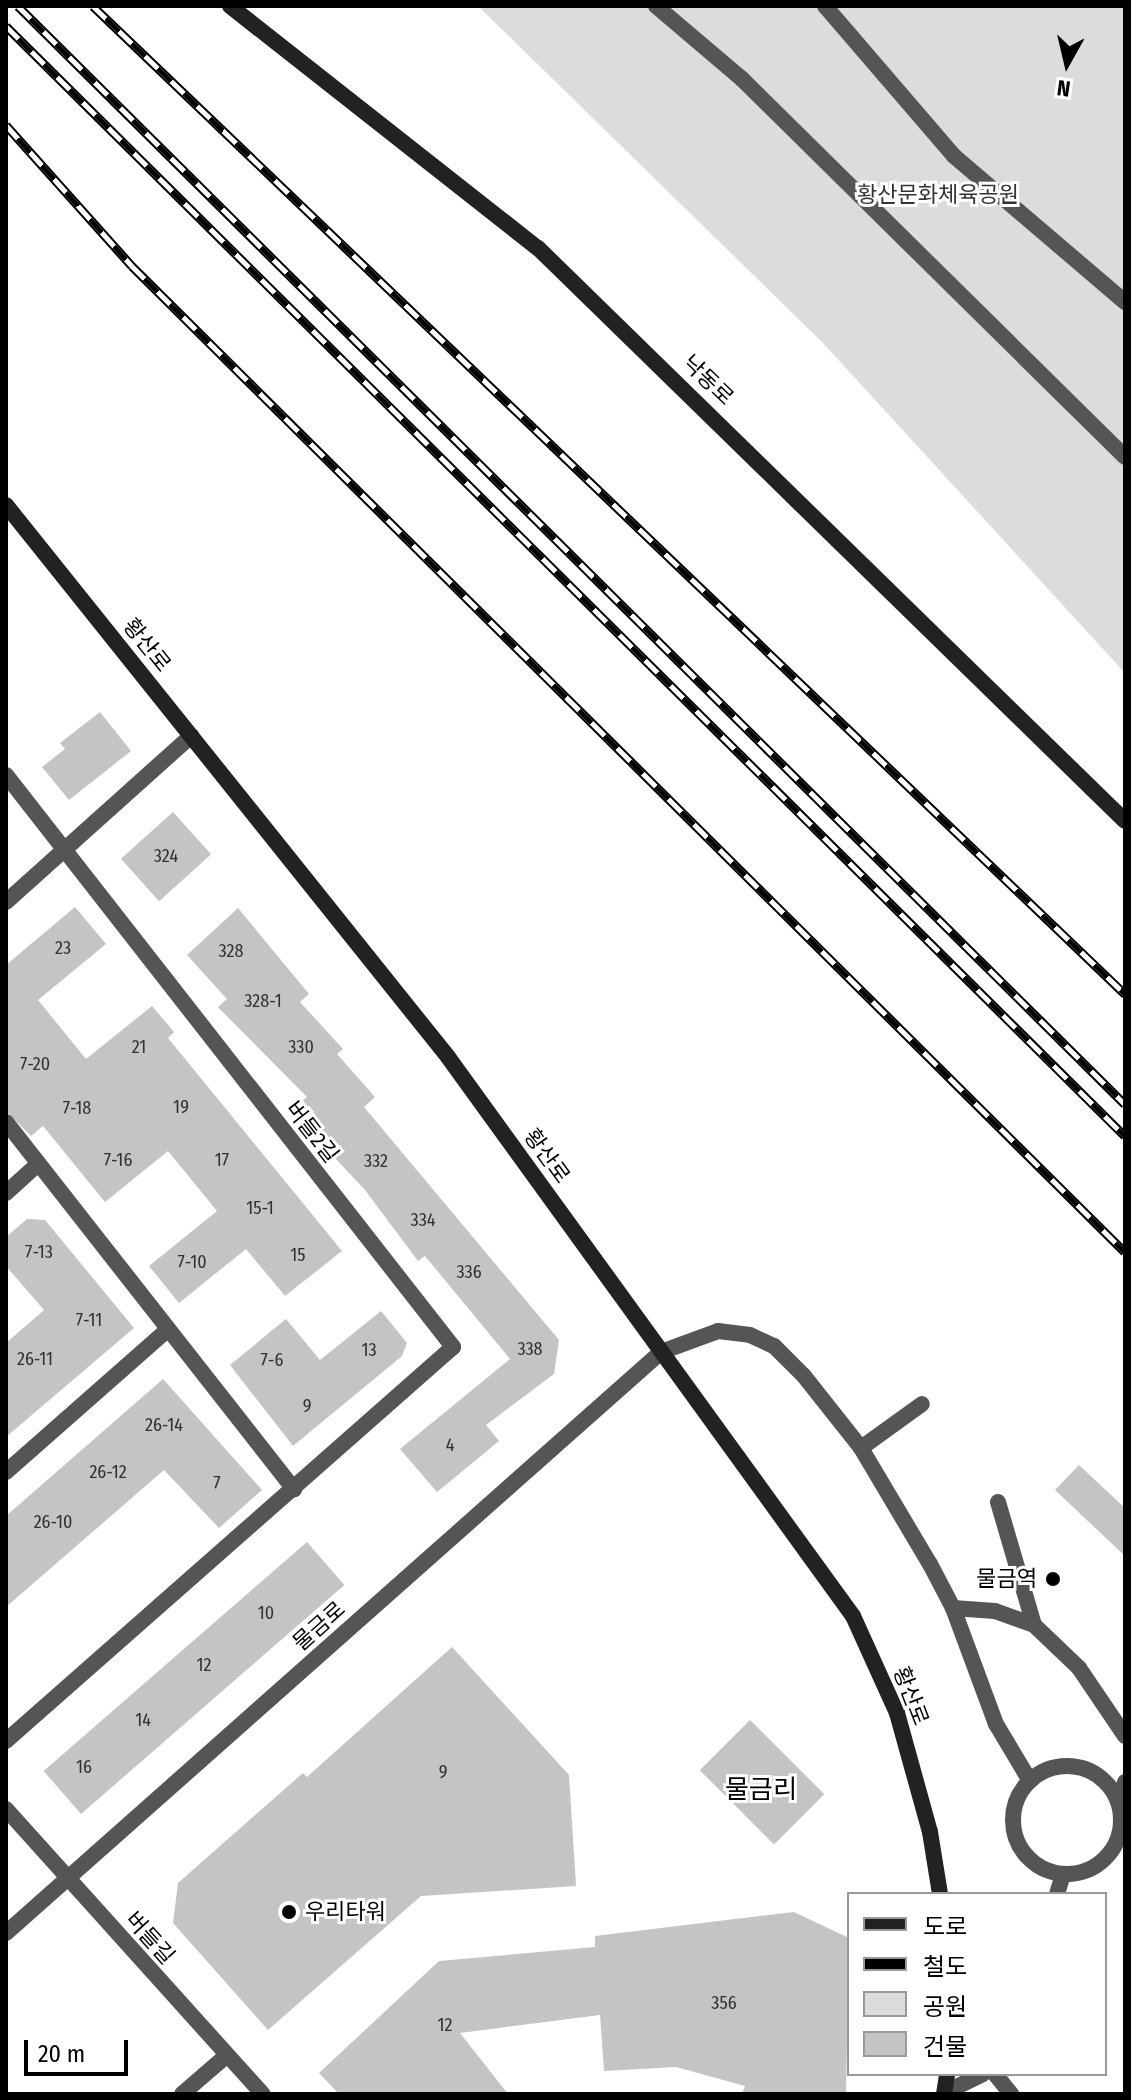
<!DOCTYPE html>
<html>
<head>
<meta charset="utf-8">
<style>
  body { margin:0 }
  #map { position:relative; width:1131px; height:2100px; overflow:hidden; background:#fff; font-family:"Fira Sans Condensed","Noto Sans KR",sans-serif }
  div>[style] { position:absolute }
  .green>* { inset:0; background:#dcdcdc }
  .building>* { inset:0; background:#c4c4c4; transform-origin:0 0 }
  .lane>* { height:16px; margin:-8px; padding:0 8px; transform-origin:8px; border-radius:8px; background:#555 }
  .street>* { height:16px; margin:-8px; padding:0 8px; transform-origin:8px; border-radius:8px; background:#555 }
  .street>.ring { margin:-8px; padding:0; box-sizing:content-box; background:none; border:16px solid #555; border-radius:50% }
  .secondary>* { height:16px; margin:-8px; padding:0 8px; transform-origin:8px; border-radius:8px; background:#222 }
  .rail>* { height:9px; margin-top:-4.5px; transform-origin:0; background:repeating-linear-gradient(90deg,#fff 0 18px,#000 0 36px); box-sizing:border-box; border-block:2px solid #000 }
  .dots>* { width:22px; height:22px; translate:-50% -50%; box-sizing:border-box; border:4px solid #fff; border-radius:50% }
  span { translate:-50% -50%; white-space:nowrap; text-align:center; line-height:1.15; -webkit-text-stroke:6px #fff; paint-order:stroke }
  .number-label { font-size:18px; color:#313131 }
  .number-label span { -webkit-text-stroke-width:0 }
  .park-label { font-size:22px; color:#333 }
  .street-label { font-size:22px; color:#000 }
  .poi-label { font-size:22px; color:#000 }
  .right { translate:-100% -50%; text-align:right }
  .left { translate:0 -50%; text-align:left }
  .quarter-label { font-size:26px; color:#000 }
  .frame { position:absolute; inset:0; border:8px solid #000; pointer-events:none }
  .legend { position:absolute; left:847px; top:1892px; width:260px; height:184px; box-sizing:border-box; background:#fff; border:2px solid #999; margin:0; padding:10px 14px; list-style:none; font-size:24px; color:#000 }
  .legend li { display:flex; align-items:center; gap:16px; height:40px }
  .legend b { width:40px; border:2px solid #999 }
  .north { position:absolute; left:1027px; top:24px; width:80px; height:80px; -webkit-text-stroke:6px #fff; paint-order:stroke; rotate:188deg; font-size:22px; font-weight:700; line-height:32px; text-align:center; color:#000 }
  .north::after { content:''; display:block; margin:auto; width:28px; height:36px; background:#000; clip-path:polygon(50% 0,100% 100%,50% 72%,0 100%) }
  .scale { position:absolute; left:24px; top:2040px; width:104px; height:36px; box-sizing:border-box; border:4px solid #000; border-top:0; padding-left:10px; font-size:24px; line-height:28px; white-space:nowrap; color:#000; -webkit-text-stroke:6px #fff; paint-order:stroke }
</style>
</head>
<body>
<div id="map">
  <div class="green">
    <div style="clip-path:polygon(478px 6px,1125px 6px,1125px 673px,823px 343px)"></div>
  </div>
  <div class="building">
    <div style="clip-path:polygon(100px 712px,131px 751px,69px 800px,42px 767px,65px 749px,60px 743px)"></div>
    <div style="left:173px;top:812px;width:57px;height:70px;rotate:48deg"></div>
    <div style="clip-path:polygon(75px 907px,106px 944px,38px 1000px,86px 1059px,152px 1006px,174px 1032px,168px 1038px,342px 1251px,285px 1296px,246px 1249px,179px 1303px,149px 1266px,217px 1211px,168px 1151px,105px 1202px,43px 1126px,31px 1136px,6px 1111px,6px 965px)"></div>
    <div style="clip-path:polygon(238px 908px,309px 994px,300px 1002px,343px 1049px,337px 1054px,375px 1097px,364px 1107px,559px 1340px,554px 1374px,486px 1425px,499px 1441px,437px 1492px,400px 1449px,510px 1359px,425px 1256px,418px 1261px,365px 1190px,291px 1111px,307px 1097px,218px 1007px,227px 999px,187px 955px)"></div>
    <div style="clip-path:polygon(27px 1219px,45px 1220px,134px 1328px,6px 1437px,6px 1343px,44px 1310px,6px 1266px,6px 1237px)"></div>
    <div style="clip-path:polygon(381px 1311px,407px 1343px,402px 1356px,293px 1446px,230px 1365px,286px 1319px,320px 1360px)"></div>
    <div style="clip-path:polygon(163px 1379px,262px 1490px,219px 1528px,164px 1470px,6px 1607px,6px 1516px)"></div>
    <div style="clip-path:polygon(1079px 1465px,1125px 1508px,1125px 1556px,1055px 1490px)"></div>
    <div style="left:307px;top:1542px;width:57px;height:349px;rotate:49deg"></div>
    <div style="clip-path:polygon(452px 1647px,569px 1775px,576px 1886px,421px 1896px,268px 2030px,173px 1923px,178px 1883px,303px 1773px,307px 1777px)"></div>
    <div style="left:750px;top:1720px;width:105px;height:71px;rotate:45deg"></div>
    <div style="clip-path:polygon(794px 1912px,849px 1938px,846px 2094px,742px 2094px,745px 2086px,676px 2067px,604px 2071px,600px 2015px,460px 2033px,508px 2094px,339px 2094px,319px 2073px,439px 1961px,595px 1947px,595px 1936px)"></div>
  </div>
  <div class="lane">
    <div style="left:656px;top:6px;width:113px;rotate:40.3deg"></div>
    <div style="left:742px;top:79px;width:538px;rotate:44.62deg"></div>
    <div style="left:661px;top:1352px;width:61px;rotate:-20.2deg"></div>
    <div style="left:718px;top:1331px;width:32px;rotate:7deg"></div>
    <div style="left:750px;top:1335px;width:26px;rotate:25deg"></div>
    <div style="left:774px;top:1346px;width:42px;rotate:45deg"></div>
    <div style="left:804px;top:1376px;width:92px;rotate:51.6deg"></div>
    <div style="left:861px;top:1448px;width:135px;rotate:59.3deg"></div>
    <div style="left:930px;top:1564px;width:50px;rotate:62.4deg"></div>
    <div style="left:953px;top:1608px;width:124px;rotate:69.7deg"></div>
    <div style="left:996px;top:1724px;width:66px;rotate:59.2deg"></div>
    <div style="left:861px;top:1448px;width:75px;rotate:-35.8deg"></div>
    <div style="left:998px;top:1502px;width:128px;rotate:73.7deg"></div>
    <div style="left:953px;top:1608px;width:42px;rotate:4.1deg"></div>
    <div style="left:995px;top:1611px;width:41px;rotate:19.7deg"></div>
    <div style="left:1034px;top:1625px;width:62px;rotate:43.7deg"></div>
    <div style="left:1079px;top:1668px;width:82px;rotate:55.9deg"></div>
    <div style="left:1119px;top:1802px;width:21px;rotate:-73deg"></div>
    <div style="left:1057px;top:1894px;width:21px;rotate:-73deg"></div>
    <div style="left:946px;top:2092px;width:41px;rotate:-25.9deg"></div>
  </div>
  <div class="street">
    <div style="left:825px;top:6px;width:198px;rotate:49.3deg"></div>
    <div style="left:954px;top:156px;width:225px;rotate:40.5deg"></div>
    <div style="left:6px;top:775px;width:726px;rotate:51.99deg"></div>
    <div style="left:453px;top:1347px;width:596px;rotate:138.61deg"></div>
    <div style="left:6px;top:902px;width:249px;rotate:-41.9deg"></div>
    <div style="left:6px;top:1122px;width:467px;rotate:51.9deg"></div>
    <div style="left:6px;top:1193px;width:43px;rotate:-42.2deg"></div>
    <div style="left:6px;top:1472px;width:213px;rotate:-41.4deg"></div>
    <div class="ring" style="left:1013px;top:1766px;width:92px;height:92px"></div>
    <div style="left:6px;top:1809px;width:384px;rotate:48deg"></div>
    <div style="left:6px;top:1933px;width:876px;rotate:-41.57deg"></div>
    <div style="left:995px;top:2074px;width:26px;rotate:51deg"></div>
    <div style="left:182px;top:2094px;width:58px;rotate:-40.8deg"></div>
  </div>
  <div class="secondary">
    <div style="left:230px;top:6px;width:392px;rotate:38.2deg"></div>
    <div style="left:538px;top:248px;width:820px;rotate:44.31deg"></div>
    <div style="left:6px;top:505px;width:707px;rotate:51.31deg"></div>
    <div style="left:448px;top:1057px;width:690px;rotate:54.08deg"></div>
    <div style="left:853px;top:1616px;width:107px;rotate:65.6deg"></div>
    <div style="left:897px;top:1713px;width:123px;rotate:74.5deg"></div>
    <div style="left:930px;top:1832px;width:63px;rotate:80.8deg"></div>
    <div style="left:944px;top:2094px;width:20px;rotate:-81deg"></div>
  </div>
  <div class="rail">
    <div style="left:18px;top:6px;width:1559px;rotate:44.77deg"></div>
    <div style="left:93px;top:6px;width:1429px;rotate:43.75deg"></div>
    <div style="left:6px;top:26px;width:1576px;rotate:44.77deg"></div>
    <div style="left:6px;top:125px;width:189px;rotate:48.2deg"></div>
    <div style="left:132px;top:266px;width:1399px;rotate:44.8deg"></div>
  </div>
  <div class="dots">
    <div style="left:1053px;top:1579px;background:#000"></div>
    <div style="left:289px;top:1912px;background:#000"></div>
  </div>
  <div class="number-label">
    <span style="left:166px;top:856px">324</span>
    <span style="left:63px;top:948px">23</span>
    <span style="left:231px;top:951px">328</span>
    <span style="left:263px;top:1001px">328-1</span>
    <span style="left:139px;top:1047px">21</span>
    <span style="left:301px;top:1047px">330</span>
    <span style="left:35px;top:1064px">7-20</span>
    <span style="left:181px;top:1107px">19</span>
    <span style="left:77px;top:1108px">7-18</span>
    <span style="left:118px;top:1160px">7-16</span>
    <span style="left:222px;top:1160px">17</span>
    <span style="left:376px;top:1161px">332</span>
    <span style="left:260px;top:1208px">15-1</span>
    <span style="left:423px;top:1220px">334</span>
    <span style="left:39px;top:1252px">7-13</span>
    <span style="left:298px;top:1255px">15</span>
    <span style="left:192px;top:1262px">7-10</span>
    <span style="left:469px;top:1272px">336</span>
    <span style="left:89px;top:1320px">7-11</span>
    <span style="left:530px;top:1349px">338</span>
    <span style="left:369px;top:1350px">13</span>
    <span style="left:35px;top:1359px">26-11</span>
    <span style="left:272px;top:1360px">7-6</span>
    <span style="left:307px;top:1406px">9</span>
    <span style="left:164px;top:1425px">26-14</span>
    <span style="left:450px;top:1445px">4</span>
    <span style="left:108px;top:1472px">26-12</span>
    <span style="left:217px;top:1483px">7</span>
    <span style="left:53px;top:1522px">26-10</span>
    <span style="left:266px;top:1613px">10</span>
    <span style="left:204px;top:1665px">12</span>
    <span style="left:143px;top:1720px">14</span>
    <span style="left:84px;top:1767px">16</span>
    <span style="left:443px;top:1772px">9</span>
    <span style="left:724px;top:2003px">356</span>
    <span style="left:445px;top:2025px">12</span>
  </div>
  <div class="park-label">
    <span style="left:938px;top:195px">황산문화체육공원</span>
  </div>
  <div class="street-label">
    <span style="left:708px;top:380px;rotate:44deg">낙동로</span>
    <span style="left:147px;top:645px;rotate:51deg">황산로</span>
    <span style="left:312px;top:1132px;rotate:52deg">버들2길</span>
    <span style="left:547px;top:1156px;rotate:54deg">황산로</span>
    <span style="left:319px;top:1626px;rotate:-42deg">물금로</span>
    <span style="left:911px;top:1696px;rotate:69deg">황산로</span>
    <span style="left:150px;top:1938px;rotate:48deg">버들길</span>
  </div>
  <div class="poi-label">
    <span class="right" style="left:1037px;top:1579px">물금역</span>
    <span class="left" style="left:305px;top:1912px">우리타워</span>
  </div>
  <div class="quarter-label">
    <span style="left:761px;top:1790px">물금리</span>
  </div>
  <div class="frame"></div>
  <ul class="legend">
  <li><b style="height:10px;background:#222"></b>도로</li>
  <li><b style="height:10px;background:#000"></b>철도</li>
  <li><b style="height:22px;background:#dcdcdc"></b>공원</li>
  <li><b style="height:22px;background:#c4c4c4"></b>건물</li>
  </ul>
  <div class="north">N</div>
  <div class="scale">20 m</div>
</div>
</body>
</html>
